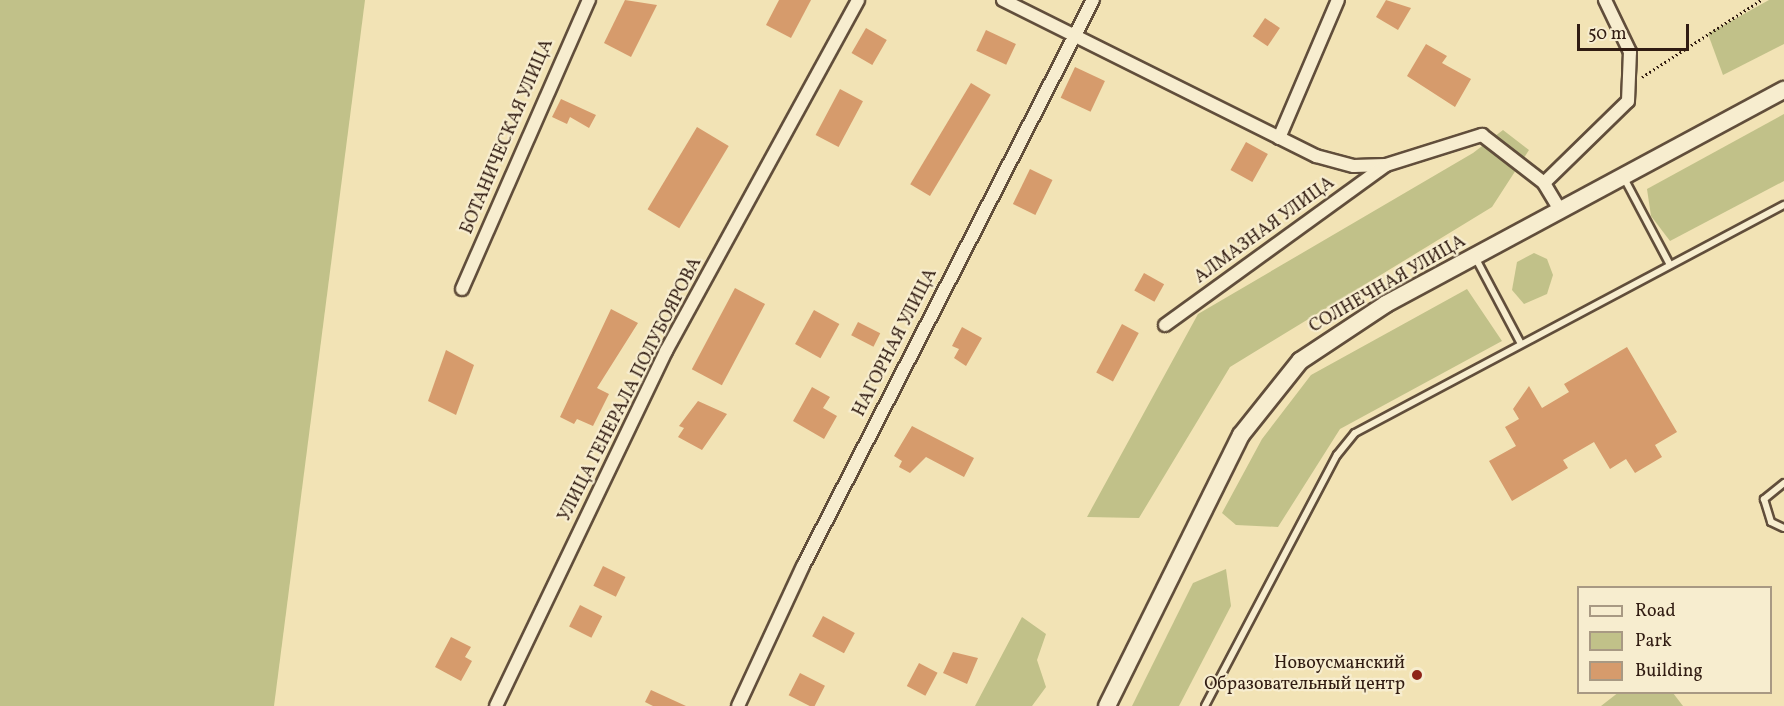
<!DOCTYPE html>
<html>
<head>
<meta charset="utf-8">
<style>
  body { margin:0 }
  #map { position:relative; width:1784px; height:706px; overflow:hidden; background:#f2e3b5; font-family:Vollkorn,serif }
  div>[style] { position:absolute }
  .green>* { inset:0; background:#c1c189 }
  .building>* { inset:0; background:#d69b6c; transform-origin:0 0 }
  .path>* { height:3px; margin-top:-1.5px; transform-origin:0; background:repeating-linear-gradient(90deg,#311c12 0 1.5px,transparent 0 4.5px) }
  .roads { filter:drop-shadow(2px 0 #614e3b) drop-shadow(-2px 0 #614e3b) drop-shadow(0 2px #614e3b) drop-shadow(0 -2px #614e3b) }
  .lane>* { height:6px; margin:-3px; padding:0 3px; transform-origin:3px; border-radius:3px; background:#f7edcf }
  .street>* { height:12px; margin:-6px; padding:0 6px; transform-origin:6px; border-radius:6px; background:#f7edcf }
  .secondary>* { height:16px; margin:-8px; padding:0 8px; transform-origin:8px; border-radius:8px; background:#f7edcf }
  .dots>* { width:16px; height:16px; translate:-50% -50%; box-sizing:border-box; border:3px solid #f7edcf; border-radius:50% }
  span { translate:-50% -50%; white-space:nowrap; text-align:center; line-height:1.15; -webkit-text-stroke:4.5px #f7edcf; paint-order:stroke }
  .street-label { font-size:18px; color:#311c12 }
  .poi-label { font-size:18px; color:#311c12 }
  .right { translate:-100% -50%; text-align:right }
  .legend { position:absolute; left:1577px; top:586px; width:195px; height:108px; box-sizing:border-box; background:#f7edcf; border:2px solid #a89983; margin:0; padding:8px 10px; list-style:none; font-size:18px; color:#311c12 }
  .legend li { display:flex; align-items:center; gap:12px; height:30px }
  .legend b { width:30px; border:2px solid #a89983 }
  .scale { position:absolute; left:1577px; top:24px; width:112px; height:27px; box-sizing:border-box; border:3px solid #311c12; border-top:0; padding-left:8px; font-size:18px; line-height:21px; white-space:nowrap; color:#311c12; -webkit-text-stroke:4px #f7edcf; paint-order:stroke }
</style>
</head>
<body>
<div id="map">
  <div class="green">
    <div style="clip-path:polygon(0 0,365px 0,274px 706px,0 706px)"></div>
    <div style="clip-path:polygon(1769px 0,1784px 0,1784px 44px,1723px 75px,1708px 34px)"></div>
    <div style="clip-path:polygon(1784px 114px,1784px 181px,1670px 241px,1651px 216px,1647px 189px)"></div>
    <div style="clip-path:polygon(1503px 130px,1529px 150px,1492px 207px,1230px 367px,1139px 518px,1087px 517px,1198px 314px,1473px 153px)"></div>
    <div style="clip-path:polygon(1534px 253px,1547px 259px,1553px 275px,1547px 294px,1524px 304px,1512px 290px,1517px 262px)"></div>
    <div style="clip-path:polygon(1467px 289px,1502px 341px,1340px 429px,1278px 527px,1236px 525px,1222px 513px,1262px 439px,1311px 375px)"></div>
    <div style="clip-path:polygon(1226px 569px,1231px 606px,1179px 706px,1132px 706px,1193px 583px)"></div>
    <div style="clip-path:polygon(1022px 617px,1046px 634px,1037px 660px,1046px 687px,1032px 706px,975px 706px)"></div>
    <div style="clip-path:polygon(1619px 692px,1673px 693px,1683px 706px,1601px 706px)"></div>
  </div>
  <div class="building">
    <div style="clip-path:polygon(625px 0,657px 5px,631px 57px,604px 43px)"></div>
    <div style="clip-path:polygon(779px 0,811px 0,791px 38px,766px 25px)"></div>
    <div style="clip-path:polygon(1386px 0,1411px 8px,1398px 30px,1376px 17px)"></div>
    <div style="left:1265px;top:18px;width:18px;height:22px;rotate:34deg"></div>
    <div style="left:866px;top:28px;width:24px;height:29px;rotate:30deg"></div>
    <div style="left:986px;top:30px;width:33px;height:23px;rotate:25deg"></div>
    <div style="clip-path:polygon(1426px 44px,1447px 56px,1442px 63px,1471px 79px,1455px 107px,1407px 76px)"></div>
    <div style="left:1075px;top:67px;width:33px;height:34px;rotate:25deg"></div>
    <div style="left:971px;top:83px;width:23px;height:118px;rotate:31deg"></div>
    <div style="left:840px;top:89px;width:26px;height:52px;rotate:28deg"></div>
    <div style="clip-path:polygon(561px 99px,596px 115px,589px 128px,570px 117px,567px 124px,552px 117px)"></div>
    <div style="left:697px;top:127px;width:37px;height:96px;rotate:31deg"></div>
    <div style="left:1246px;top:142px;width:25px;height:32px;rotate:29deg"></div>
    <div style="left:1030px;top:169px;width:25px;height:39px;rotate:26deg"></div>
    <div style="left:1144px;top:273px;width:23px;height:20px;rotate:29deg"></div>
    <div style="left:735px;top:288px;width:34px;height:92px;rotate:28deg"></div>
    <div style="clip-path:polygon(611px 309px,638px 323px,597px 388px,609px 394px,593px 426px,577px 419px,574px 424px,560px 417px)"></div>
    <div style="left:814px;top:310px;width:29px;height:39px;rotate:29deg"></div>
    <div style="left:858px;top:322px;width:25px;height:15px;rotate:27deg"></div>
    <div style="left:1122px;top:324px;width:19px;height:55px;rotate:28deg"></div>
    <div style="clip-path:polygon(962px 327px,982px 338px,966px 366px,954px 358px,959px 349px,952px 346px)"></div>
    <div style="clip-path:polygon(1627px 347px,1677px 432px,1655px 445px,1662px 457px,1635px 473px,1626px 459px,1610px 469px,1594px 442px,1563px 460px,1568px 468px,1512px 501px,1489px 461px,1516px 446px,1505px 427px,1519px 419px,1513px 409px,1529px 386px,1542px 408px,1569px 392px,1564px 384px)"></div>
    <div style="clip-path:polygon(446px 350px,474px 365px,456px 415px,428px 401px)"></div>
    <div style="clip-path:polygon(812px 387px,830px 397px,823px 408px,837px 416px,824px 439px,793px 421px)"></div>
    <div style="clip-path:polygon(698px 401px,727px 414px,702px 450px,678px 437px,684px 428px,679px 426px)"></div>
    <div style="clip-path:polygon(912px 426px,974px 458px,964px 477px,926px 457px,910px 473px,899px 467px,902px 461px,894px 456px)"></div>
    <div style="left:603px;top:566px;width:25px;height:22px;rotate:26deg"></div>
    <div style="left:580px;top:605px;width:25px;height:24px;rotate:27deg"></div>
    <div style="left:823px;top:616px;width:36px;height:23px;rotate:28deg"></div>
    <div style="clip-path:polygon(451px 637px,471px 647px,465px 657px,472px 661px,461px 681px,435px 667px)"></div>
    <div style="clip-path:polygon(953px 652px,978px 658px,967px 684px,943px 673px)"></div>
    <div style="left:919px;top:663px;width:21px;height:26px;rotate:28deg"></div>
    <div style="left:800px;top:673px;width:28px;height:25px;rotate:27deg"></div>
    <div style="clip-path:polygon(651px 690px,686px 706px,653px 706px,645px 702px)"></div>
  </div>
  <div class="path">
    <div style="left:1642px;top:77px;width:142px;rotate:-32.9deg"></div>
  </div>
  <div class="roads">
    <div class="lane">
      <div style="left:1624px;top:178px;width:98px;rotate:62.1deg"></div>
      <div style="left:1475px;top:257px;width:98px;rotate:62.1deg"></div>
      <div style="left:1784px;top:483px;width:26px;rotate:141deg"></div>
      <div style="left:1764px;top:499px;width:24px;rotate:73deg"></div>
      <div style="left:1771px;top:522px;width:14px;rotate:25deg"></div>
      <div style="left:1205px;top:706px;width:284px;rotate:-62.3deg"></div>
      <div style="left:1337px;top:455px;width:28px;rotate:-51deg"></div>
      <div style="left:1355px;top:433px;width:486px;rotate:-28deg"></div>
    </div>
    <div class="street">
      <div style="left:1003px;top:0;width:350px;rotate:26.5deg"></div>
      <div style="left:1316px;top:156px;width:39px;rotate:15deg"></div>
      <div style="left:1354px;top:166px;width:32px;rotate:-2deg"></div>
      <div style="left:1386px;top:165px;width:101px;rotate:-17.4deg"></div>
      <div style="left:1482px;top:135px;width:78px;rotate:37.7deg"></div>
      <div style="left:1279px;top:138px;width:150px;rotate:-66.9deg"></div>
      <div style="left:1560px;top:210px;width:31px;rotate:-121deg"></div>
      <div style="left:1544px;top:183px;width:117px;rotate:-44.3deg"></div>
      <div style="left:1628px;top:101px;width:49px;rotate:-87.7deg"></div>
      <div style="left:1630px;top:52px;width:58px;rotate:-115.7deg"></div>
      <div style="left:462px;top:289px;width:316px;rotate:-66.3deg"></div>
      <div style="left:1165px;top:325px;width:271px;rotate:-35.9deg"></div>
      <div style="left:496px;top:706px;width:394px;rotate:-64.4deg"></div>
      <div style="left:666px;top:351px;width:400px;rotate:-61.3deg"></div>
      <div style="left:738px;top:706px;width:154px;rotate:-65.1deg"></div>
      <div style="left:803px;top:566px;width:636px;rotate:-62.87deg"></div>
    </div>
    <div class="secondary">
      <div style="left:1107px;top:706px;width:302px;rotate:-63.7deg"></div>
      <div style="left:1241px;top:435px;width:95px;rotate:-51.4deg"></div>
      <div style="left:1300px;top:361px;width:103px;rotate:-33.5deg"></div>
      <div style="left:1386px;top:304px;width:452px;rotate:-28.3deg"></div>
    </div>
  </div>
  <div class="dots">
    <div style="left:1417px;top:675px;background:#8f2418"></div>
  </div>
  <div class="street-label">
    <span style="left:508px;top:137px;rotate:-67deg">БОТАНИЧЕСКАЯ УЛИЦА</span>
    <span style="left:1265px;top:231px;rotate:-36deg">АЛМАЗНАЯ УЛИЦА</span>
    <span style="left:1388px;top:285px;rotate:-30deg">СОЛНЕЧНАЯ УЛИЦА</span>
    <span style="left:896px;top:343px;rotate:-63deg">НАГОРНАЯ УЛИЦА</span>
    <span style="left:631px;top:390px;rotate:-63deg">УЛИЦА ГЕНЕРАЛА ПОЛУБОЯРОВА</span>
  </div>
  <div class="poi-label">
    <span class="right" style="left:1405px;top:675px">Новоусманский<br>Образовательный центр</span>
  </div>
  <ul class="legend">
  <li><b style="height:8px;background:#f7edcf"></b>Road</li>
  <li><b style="height:16px;background:#c1c189"></b>Park</li>
  <li><b style="height:16px;background:#d69b6c"></b>Building</li>
  </ul>
  <div class="scale">50 m</div>
</div>
</body>
</html>
